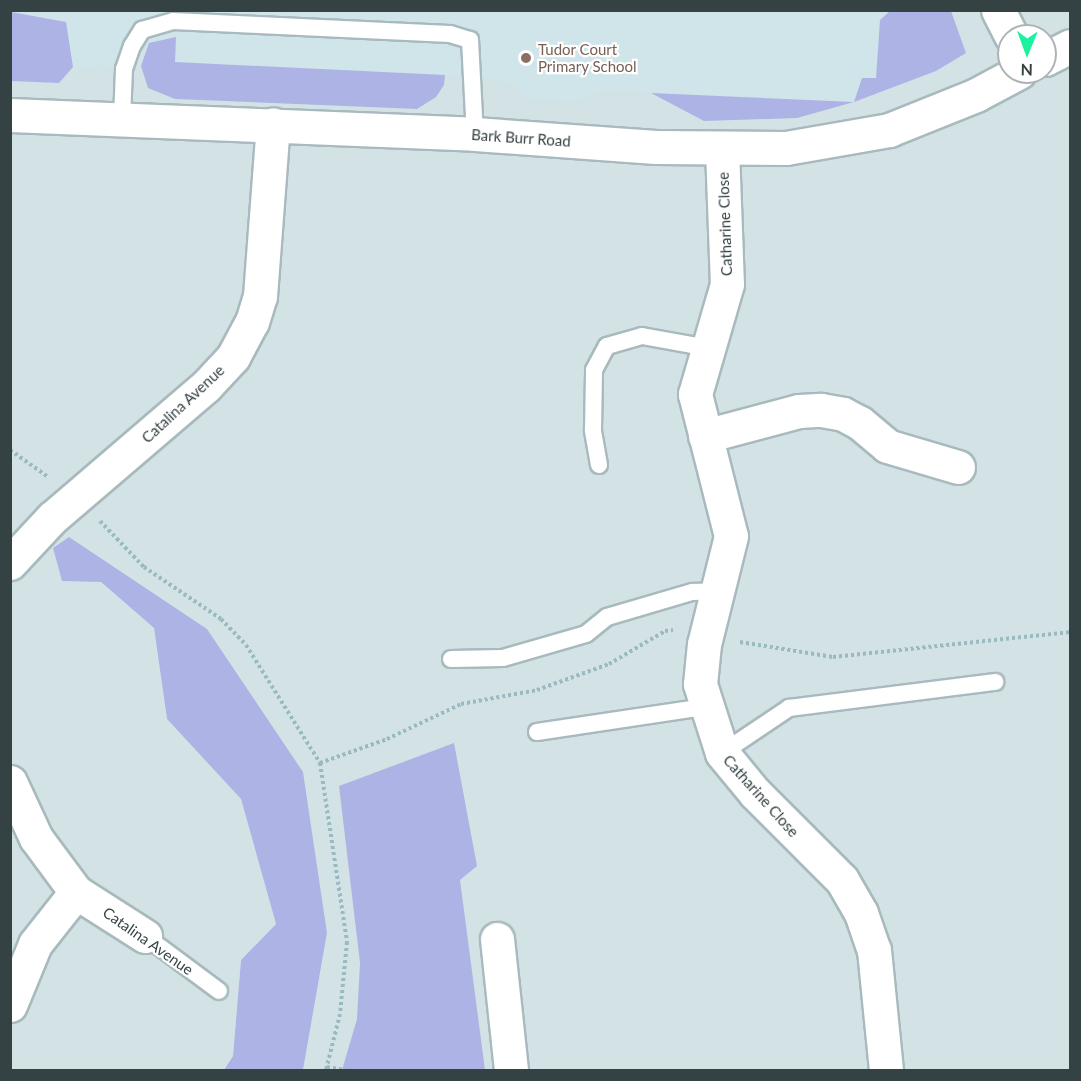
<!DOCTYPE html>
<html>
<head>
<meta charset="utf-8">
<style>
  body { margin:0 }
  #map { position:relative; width:1081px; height:1081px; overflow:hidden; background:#e5eff2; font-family:Lato,sans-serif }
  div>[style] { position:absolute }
  .residential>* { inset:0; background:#d3e3e5 }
  .education>* { inset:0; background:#cfe5ea }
  .green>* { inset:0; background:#aeb3e5 }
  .path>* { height:4px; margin-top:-2px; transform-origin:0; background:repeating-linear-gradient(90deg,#99babe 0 3px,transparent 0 6px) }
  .roads { filter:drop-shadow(2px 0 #a8babd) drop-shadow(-2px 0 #a8babd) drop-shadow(0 2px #a8babd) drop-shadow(0 -2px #a8babd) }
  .lane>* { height:16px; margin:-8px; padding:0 8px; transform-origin:8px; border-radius:8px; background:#fff }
  .street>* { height:33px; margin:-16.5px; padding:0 16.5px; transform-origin:16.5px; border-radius:16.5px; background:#fff }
  .dots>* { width:16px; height:16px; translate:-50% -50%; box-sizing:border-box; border:3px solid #fff; border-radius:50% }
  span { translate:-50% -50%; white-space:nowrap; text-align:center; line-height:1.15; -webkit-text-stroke:4.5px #fff; paint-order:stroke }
  .education-label { font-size:15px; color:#785e54 }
  .left { translate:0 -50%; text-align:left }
  .street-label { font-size:15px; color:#354244 }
  .frame { position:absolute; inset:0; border:12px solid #354244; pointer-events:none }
  .north { position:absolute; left:997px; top:24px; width:60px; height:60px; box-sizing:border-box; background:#fff; border:2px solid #aeb3b4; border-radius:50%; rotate:181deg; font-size:16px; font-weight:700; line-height:24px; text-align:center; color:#354244 }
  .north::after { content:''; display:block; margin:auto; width:21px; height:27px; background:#1bf2a0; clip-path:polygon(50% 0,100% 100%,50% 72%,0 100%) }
</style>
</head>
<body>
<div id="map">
  <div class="residential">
    <div style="clip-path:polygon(evenodd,10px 11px,1070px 11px,1070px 1070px,303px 1070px,327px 933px,207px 629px,101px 582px,154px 628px,167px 719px,241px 799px,276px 924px,241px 960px,233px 1056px,224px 1070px,11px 1070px,10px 11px,1009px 36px,1045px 36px,1045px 72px,1009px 72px,1009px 36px)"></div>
  </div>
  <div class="education">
    <div style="clip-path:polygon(10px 11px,891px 11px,880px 21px,876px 78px,862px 78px,854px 102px,599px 90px,577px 101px,524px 98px,513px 83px,457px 76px,175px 62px,176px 37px,142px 54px,141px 66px,73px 67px,66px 22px)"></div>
  </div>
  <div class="green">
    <div style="clip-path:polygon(891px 10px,951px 11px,966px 53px,936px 71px,854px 102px,797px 118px,704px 121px,651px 93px,854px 102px,862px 78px,876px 78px,880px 20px)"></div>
    <div style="clip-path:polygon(11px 12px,66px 22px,73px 67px,59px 83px,11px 81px)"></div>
    <div style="clip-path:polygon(176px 37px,175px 62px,445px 75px,444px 85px,436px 97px,417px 109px,175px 99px,148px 88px,141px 66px,149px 43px)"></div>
    <div style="clip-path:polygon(69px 537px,207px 629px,303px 772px,327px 933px,303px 1070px,224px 1070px,233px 1056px,241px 960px,276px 924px,241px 799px,167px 719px,154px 628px,101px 582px,62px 581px,53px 548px)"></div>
    <div style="clip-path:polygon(454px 743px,477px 866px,460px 880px,485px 1070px,342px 1070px,357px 1019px,360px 963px,339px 786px)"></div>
  </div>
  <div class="path">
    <div style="left:10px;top:450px;width:47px;rotate:35.4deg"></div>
    <div style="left:100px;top:521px;width:64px;rotate:46.3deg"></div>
    <div style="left:144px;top:567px;width:93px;rotate:34deg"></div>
    <div style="left:221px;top:619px;width:36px;rotate:46deg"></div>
    <div style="left:246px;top:645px;width:139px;rotate:57.9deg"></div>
    <div style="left:320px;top:763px;width:181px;rotate:81.4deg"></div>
    <div style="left:347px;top:942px;width:72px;rotate:95.6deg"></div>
    <div style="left:340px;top:1014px;width:58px;rotate:104deg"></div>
    <div style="left:740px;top:642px;width:94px;rotate:9.2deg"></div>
    <div style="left:833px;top:657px;width:238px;rotate:-6deg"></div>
    <div style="left:320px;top:763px;width:71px;rotate:-19.7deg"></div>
    <div style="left:387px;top:739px;width:82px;rotate:-25.3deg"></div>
    <div style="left:461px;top:704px;width:77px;rotate:-10.4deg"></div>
    <div style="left:537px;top:690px;width:77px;rotate:-19.9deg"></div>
    <div style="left:609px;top:664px;width:65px;rotate:-30.5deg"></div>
    <div style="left:665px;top:631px;width:8px;rotate:-7deg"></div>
    <div style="left:327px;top:1067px;width:20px;rotate:9deg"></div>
  </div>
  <div class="roads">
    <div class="lane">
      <div style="left:122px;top:119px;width:50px;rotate:-87.7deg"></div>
      <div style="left:124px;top:69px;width:24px;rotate:-71deg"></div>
      <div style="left:132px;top:46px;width:19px;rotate:-58deg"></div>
      <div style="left:142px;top:30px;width:32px;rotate:-16deg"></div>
      <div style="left:173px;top:21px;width:277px;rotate:2.7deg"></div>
      <div style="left:450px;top:34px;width:21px;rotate:17deg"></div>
      <div style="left:470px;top:40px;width:94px;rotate:87deg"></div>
      <div style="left:599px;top:465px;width:36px;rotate:-100deg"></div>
      <div style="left:593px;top:430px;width:60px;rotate:-89deg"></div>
      <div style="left:594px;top:370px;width:27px;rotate:-62deg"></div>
      <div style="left:607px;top:346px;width:36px;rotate:-16deg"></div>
      <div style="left:642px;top:336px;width:67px;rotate:10.3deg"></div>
      <div style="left:451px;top:659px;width:52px;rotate:-1.1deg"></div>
      <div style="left:503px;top:658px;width:86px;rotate:-16.1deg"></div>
      <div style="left:586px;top:634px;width:27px;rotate:-39deg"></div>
      <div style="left:607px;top:617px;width:89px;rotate:-16.4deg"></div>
      <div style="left:692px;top:592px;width:24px;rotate:-2deg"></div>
      <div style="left:537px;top:732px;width:170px;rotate:-8.5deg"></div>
      <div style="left:722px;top:753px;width:81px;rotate:-33.9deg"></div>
      <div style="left:789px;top:708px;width:208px;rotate:-7.2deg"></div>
      <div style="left:145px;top:936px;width:92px;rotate:36.6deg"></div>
    </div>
    <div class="street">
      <div style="left:998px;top:10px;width:29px;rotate:63deg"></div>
      <div style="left:1045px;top:59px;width:28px;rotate:-27deg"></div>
      <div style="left:10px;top:115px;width:465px;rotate:2.3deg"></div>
      <div style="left:475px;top:134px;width:181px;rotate:4.1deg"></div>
      <div style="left:656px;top:147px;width:130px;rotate:0.4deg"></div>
      <div style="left:786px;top:148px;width:105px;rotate:-9.9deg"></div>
      <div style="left:889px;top:130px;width:94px;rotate:-21.9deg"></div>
      <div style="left:976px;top:95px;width:49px;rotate:-28.1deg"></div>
      <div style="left:722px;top:149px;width:135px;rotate:87.9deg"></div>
      <div style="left:727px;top:284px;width:115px;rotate:106.2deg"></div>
      <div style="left:695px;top:394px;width:146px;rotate:75.8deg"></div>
      <div style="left:731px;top:536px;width:111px;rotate:104deg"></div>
      <div style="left:704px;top:644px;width:40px;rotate:95.7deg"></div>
      <div style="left:700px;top:684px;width:72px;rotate:72.3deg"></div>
      <div style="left:722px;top:753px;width:52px;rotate:50.5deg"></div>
      <div style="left:755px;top:793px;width:123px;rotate:45deg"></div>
      <div style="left:842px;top:880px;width:38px;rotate:60deg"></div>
      <div style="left:861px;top:913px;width:39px;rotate:71deg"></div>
      <div style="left:874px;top:950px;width:121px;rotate:84.3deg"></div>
      <div style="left:705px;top:436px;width:97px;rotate:-14.9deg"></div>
      <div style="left:799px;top:411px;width:22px;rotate:-3deg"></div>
      <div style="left:821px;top:410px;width:22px;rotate:10deg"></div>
      <div style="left:843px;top:414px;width:19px;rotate:28deg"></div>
      <div style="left:860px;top:423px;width:35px;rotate:40deg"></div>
      <div style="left:887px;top:446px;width:74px;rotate:16.5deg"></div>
      <div style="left:10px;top:563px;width:62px;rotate:-47deg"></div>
      <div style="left:52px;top:518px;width:203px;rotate:-40.6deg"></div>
      <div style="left:206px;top:386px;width:40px;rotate:-47deg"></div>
      <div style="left:233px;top:357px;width:40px;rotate:-62deg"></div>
      <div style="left:252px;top:322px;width:27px;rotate:-73deg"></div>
      <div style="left:260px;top:296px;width:172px;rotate:-85.7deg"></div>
      <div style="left:10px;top:782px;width:62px;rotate:65.1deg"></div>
      <div style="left:36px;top:838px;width:67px;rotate:53.5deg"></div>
      <div style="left:76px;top:892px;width:82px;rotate:32.5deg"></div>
      <div style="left:497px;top:939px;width:132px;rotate:83.9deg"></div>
      <div style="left:10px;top:1005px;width:66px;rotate:-67.7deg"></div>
      <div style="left:35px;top:944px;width:66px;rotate:-51.7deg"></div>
    </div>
  </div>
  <div class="dots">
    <div style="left:526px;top:58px;background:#8d6e63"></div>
  </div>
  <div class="education-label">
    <span class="left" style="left:538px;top:58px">Tudor Court<br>Primary School</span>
  </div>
  <div class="street-label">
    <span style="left:521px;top:138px;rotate:4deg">Bark Burr Road</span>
    <span style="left:725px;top:224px;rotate:-92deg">Catharine Close</span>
    <span style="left:183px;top:404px;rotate:-43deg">Catalina Avenue</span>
    <span style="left:761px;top:796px;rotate:48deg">Catharine Close</span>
    <span style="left:148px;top:941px;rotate:35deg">Catalina Avenue</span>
  </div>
  <div class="frame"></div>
  <div class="north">N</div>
</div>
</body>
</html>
